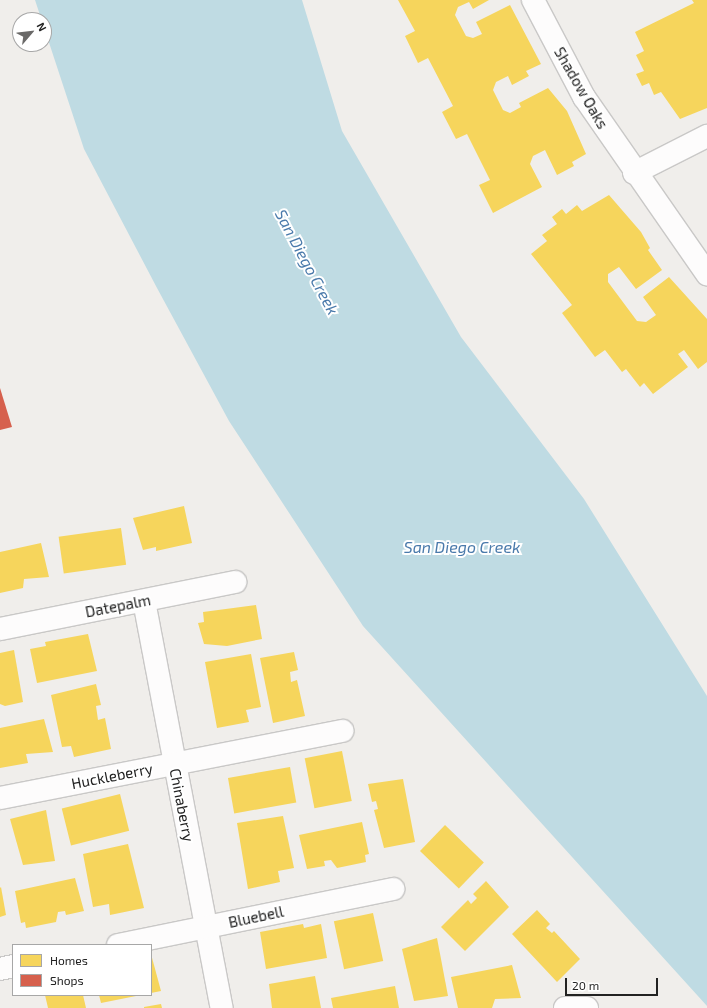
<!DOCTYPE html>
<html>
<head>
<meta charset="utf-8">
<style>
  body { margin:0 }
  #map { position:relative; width:707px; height:1008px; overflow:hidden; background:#f0eeeb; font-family:"Exo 2",sans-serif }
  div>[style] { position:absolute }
  .water>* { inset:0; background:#bfdbe3 }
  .homes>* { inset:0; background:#f6d55c; transform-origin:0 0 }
  .shops>* { inset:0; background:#d6604d }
  .roads { filter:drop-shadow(1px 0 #c9c8c7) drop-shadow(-1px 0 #c9c8c7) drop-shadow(0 1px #c9c8c7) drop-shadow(0 -1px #c9c8c7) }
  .minor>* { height:22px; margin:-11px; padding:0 11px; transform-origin:11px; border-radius:11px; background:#fdfcfc }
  span { translate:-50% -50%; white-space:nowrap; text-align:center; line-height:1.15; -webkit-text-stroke:4px #fff; paint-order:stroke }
  .street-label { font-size:15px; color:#222 }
  .water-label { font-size:16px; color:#4a7aab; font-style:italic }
  .legend { position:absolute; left:12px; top:944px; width:140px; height:52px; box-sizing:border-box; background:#fff; border:1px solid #a7a7a7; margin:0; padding:5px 7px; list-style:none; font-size:12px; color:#222 }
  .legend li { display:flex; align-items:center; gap:8px; height:20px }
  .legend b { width:20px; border:1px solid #a7a7a7 }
  .north { position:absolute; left:12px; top:12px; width:40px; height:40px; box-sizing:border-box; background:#fff; border:1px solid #a7a7a7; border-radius:50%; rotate:62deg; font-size:11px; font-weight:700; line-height:16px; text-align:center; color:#222 }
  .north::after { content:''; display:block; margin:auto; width:14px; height:18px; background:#6a6968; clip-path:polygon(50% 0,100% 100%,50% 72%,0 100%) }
  .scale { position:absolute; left:565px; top:978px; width:93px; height:18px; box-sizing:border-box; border:2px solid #222; border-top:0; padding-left:5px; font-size:12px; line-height:14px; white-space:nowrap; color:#222; -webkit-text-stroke:3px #fff; paint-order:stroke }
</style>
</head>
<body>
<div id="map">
  <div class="water">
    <div style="clip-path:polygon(35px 0,302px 0,342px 131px,461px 337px,584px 499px,707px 696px,707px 1006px,363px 626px,229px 421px,157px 288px,84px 149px)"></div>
  </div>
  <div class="homes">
    <div style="clip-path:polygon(398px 0,489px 0,473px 9px,469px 2px,458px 7px,455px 15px,466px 36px,473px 38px,482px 34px,476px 22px,510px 5px,541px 64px,526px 71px,529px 76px,512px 85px,508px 76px,496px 82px,493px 90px,503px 110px,510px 113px,521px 107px,519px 103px,548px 88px,567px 111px,586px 154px,572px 162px,574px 166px,557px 175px,545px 150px,533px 156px,530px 164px,542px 187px,493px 213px,479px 185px,490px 180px,467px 134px,456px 139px,442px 112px,453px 106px,428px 58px,418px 63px,405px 36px,415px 31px)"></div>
    <div style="clip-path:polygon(692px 0,707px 0,707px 108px,680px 119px,661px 92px,654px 95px,649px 83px,642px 86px,636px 74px,644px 71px,636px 55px,644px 51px,635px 32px,694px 3px)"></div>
    <div style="clip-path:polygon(609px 195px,641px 232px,650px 248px,648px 250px,662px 270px,636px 289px,619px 267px,608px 274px,608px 282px,637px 321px,646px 322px,656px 315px,643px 297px,669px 277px,707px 319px,707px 362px,698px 369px,684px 350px,678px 354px,688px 367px,653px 394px,644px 383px,640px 387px,626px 369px,622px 372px,605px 350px,595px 357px,562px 313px,572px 305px,531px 254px,547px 241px,542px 235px,557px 224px,552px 217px,562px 209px,566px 214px,577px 205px,582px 211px)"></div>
    <div style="clip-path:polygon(184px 506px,192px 543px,156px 551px,156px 547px,143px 550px,133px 518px)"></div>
    <div style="left:121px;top:528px;width:37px;height:63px;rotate:82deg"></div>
    <div style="clip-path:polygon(41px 543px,49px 577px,24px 579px,23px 588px,0 593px,0 552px)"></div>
    <div style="clip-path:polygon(256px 605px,262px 639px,227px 646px,204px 644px,198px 623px,204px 622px,203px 612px)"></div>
    <div style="clip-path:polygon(88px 634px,97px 671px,37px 683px,30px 649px,46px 646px,45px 642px)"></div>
    <div style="clip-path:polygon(14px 650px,23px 702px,5px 706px,0 704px,0 653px)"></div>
    <div style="clip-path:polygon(294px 652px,298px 670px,290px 672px,291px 682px,297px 680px,305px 716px,273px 723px,260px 658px)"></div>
    <div style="clip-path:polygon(251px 654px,261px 707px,246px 710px,249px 722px,217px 728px,205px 662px)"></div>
    <div style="clip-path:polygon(96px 684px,101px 705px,96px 706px,98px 720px,105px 718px,111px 749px,74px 757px,71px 746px,62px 747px,51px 695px)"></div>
    <div style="clip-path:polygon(44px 719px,53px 752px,26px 754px,28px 763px,0 768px,0 728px)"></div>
    <div style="left:342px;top:751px;width:51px;height:38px;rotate:79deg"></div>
    <div style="left:290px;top:767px;width:36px;height:63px;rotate:80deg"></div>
    <div style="clip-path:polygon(403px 779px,415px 842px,384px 848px,374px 810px,378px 809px,376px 801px,372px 802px,368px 784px)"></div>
    <div style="left:120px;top:794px;width:38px;height:60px;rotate:76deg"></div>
    <div style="clip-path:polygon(46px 810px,55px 861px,23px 865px,10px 819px)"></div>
    <div style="clip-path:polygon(283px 816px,294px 868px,278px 871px,280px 882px,248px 889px,237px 823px)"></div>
    <div style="clip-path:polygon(362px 822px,369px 854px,365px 855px,366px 862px,337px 868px,331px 860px,324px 861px,325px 866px,307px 869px,299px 835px)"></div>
    <div style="left:445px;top:825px;width:54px;height:36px;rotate:44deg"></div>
    <div style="clip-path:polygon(128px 844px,144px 908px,110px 915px,109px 904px,93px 907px,83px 854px)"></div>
    <div style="clip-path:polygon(75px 878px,84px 911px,66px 915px,65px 911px,58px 912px,56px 922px,26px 928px,25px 922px,21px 923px,15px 891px)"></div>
    <div style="clip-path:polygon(486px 881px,509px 907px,465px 951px,441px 927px,468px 900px,471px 904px,477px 898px,473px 894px)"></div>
    <div style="clip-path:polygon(1px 887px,6px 915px,0 917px,0 888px)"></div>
    <div style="clip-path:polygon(537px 910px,550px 924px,546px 928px,552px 933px,554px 931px,580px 959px,557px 982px,512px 934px)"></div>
    <div style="left:373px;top:913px;width:49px;height:40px;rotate:78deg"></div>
    <div style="clip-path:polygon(303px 924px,304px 928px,321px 924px,327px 958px,266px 969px,260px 932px)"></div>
    <div style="clip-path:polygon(437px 938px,448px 996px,414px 1001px,402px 949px)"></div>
    <div style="clip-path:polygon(151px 954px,161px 991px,151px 993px)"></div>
    <div style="clip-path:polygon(512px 965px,521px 998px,495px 999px,492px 1008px,458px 1008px,451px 977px)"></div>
    <div style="clip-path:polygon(315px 976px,321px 1008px,272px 1008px,269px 984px)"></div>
    <div style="clip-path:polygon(395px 986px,399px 1008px,333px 1008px,331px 998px)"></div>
    <div style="clip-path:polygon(45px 995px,83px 995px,86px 1008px,48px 1008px)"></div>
    <div style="clip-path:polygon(99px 995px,136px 995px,136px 996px,101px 1003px)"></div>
    <div style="clip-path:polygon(161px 1004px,162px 1008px,144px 1008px,144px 1007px)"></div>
  </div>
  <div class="shops">
    <div style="clip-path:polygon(0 388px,12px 427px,0 430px)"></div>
  </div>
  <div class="roads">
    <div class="minor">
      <div style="left:533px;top:0;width:110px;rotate:62.3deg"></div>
      <div style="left:584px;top:97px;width:216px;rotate:55.2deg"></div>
      <div style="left:634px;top:173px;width:82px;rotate:-26.9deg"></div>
      <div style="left:144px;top:601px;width:414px;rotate:79.2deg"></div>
      <div style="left:0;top:629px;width:240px;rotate:-11.3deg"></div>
      <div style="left:0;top:798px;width:349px;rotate:-11.1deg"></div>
      <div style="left:118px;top:945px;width:281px;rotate:-11.5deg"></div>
      <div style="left:0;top:969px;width:13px;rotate:-13deg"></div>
      <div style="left:565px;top:1008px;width:22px"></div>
    </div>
  </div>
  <div class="street-label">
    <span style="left:581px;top:88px;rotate:60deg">Shadow Oaks</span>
    <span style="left:118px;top:606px;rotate:-11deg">Datepalm</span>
    <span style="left:112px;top:776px;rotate:-11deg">Huckleberry</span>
    <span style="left:182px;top:805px;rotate:79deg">Chinaberry</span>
    <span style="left:256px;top:917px;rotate:-12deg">Bluebell</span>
  </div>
  <div class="water-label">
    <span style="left:307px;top:262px;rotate:62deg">San Diego Creek</span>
    <span style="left:462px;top:547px">San Diego Creek</span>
  </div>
  <ul class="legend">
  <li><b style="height:11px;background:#f6d55c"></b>Homes</li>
  <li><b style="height:11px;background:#d6604d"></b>Shops</li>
  </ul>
  <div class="north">N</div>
  <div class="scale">20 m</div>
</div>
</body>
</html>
